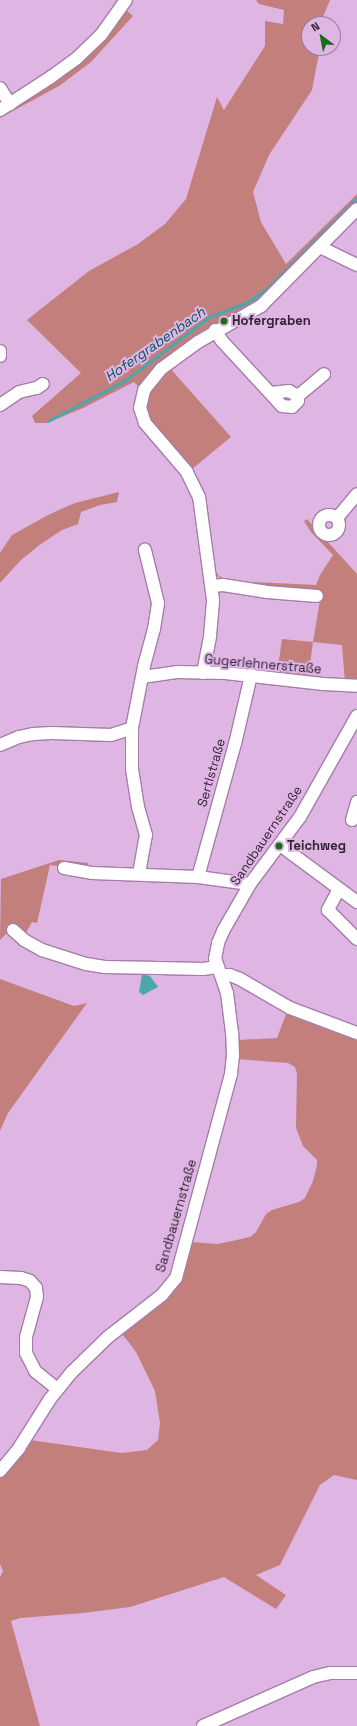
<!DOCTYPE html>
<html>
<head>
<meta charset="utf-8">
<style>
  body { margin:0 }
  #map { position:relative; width:357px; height:1726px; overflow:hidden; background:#dfb5e4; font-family:"Space Grotesk",sans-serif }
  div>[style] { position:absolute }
  .green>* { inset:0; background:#c37f7c }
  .water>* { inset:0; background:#4ca6ad }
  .stream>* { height:2.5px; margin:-1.25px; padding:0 1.25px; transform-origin:1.25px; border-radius:1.25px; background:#4ca6ad }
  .roads { filter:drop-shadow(1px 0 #a47da9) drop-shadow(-1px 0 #a47da9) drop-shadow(0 1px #a47da9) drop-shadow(0 -1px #a47da9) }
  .minor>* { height:12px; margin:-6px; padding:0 6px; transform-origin:6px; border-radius:6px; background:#fff }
  .minor>.ring { margin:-6px; padding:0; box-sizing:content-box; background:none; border:12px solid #fff; border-radius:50% }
  .dots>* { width:11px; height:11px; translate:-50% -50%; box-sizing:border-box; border:2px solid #dfb5e4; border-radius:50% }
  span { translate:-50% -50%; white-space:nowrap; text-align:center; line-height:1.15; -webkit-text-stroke:4px #dfb5e4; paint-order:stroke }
  .poi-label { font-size:13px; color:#322234; font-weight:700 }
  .left { translate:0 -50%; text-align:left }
  .street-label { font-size:13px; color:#322234 }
  .water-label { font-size:14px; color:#00565b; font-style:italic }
  .north { position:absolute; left:301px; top:16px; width:40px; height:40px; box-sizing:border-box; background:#dfb5e4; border:1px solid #9a7a9e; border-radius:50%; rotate:328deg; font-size:11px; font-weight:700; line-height:16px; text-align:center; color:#322234 }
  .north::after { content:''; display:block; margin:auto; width:14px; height:18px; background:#186c14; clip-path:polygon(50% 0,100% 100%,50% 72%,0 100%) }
</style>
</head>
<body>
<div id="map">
  <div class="green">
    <div style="clip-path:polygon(256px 0,330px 0,323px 17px,322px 24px,309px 24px,309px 48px,320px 48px,312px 90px,269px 155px,253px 192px,261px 222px,286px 264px,357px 194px,357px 203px,260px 302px,140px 388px,134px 382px,83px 408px,47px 423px,35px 423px,32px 416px,81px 373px,27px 320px,89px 271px,138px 244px,165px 224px,186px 199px,217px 97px,224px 110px,265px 46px,265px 21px,283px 24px,284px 10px,259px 4px)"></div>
    <div style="clip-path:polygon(125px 9px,133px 16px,91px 62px,59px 86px,0 118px,0 114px,24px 100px)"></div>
    <div style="clip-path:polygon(169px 367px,231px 437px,192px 469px,206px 500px,215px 571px,219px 576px,230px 581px,316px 585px,320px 575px,333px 555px,311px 532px,304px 521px,307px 519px,357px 574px,357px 682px,345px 683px,342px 645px,313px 642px,308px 679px,277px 674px,282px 639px,313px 642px,320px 600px,224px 581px,215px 574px,203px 500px,151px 425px,144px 400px)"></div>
    <div style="clip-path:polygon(119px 492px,117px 502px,100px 505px,81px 512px,78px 524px,62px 530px,38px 546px,20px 561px,0 583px,0 553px,12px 535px,50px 514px,75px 503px)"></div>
    <div style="clip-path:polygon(59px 860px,88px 863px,88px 870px,50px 865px,37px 923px,32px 922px,24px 936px,10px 930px,0 940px,1px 879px)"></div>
    <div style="clip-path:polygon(0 979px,74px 1006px,87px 1003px,8px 1113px,0 1131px)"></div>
    <div style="clip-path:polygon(288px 1009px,357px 1035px,357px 1480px,334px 1475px,320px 1485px,280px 1565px,256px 1575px,286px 1595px,276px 1609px,224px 1577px,130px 1607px,83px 1613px,20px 1618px,11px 1621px,40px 1726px,0 1726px,0 1577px,3px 1571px,0 1564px,0 1476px,30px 1440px,121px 1453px,147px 1450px,158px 1440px,160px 1423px,155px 1391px,136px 1352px,120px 1331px,154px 1306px,190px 1242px,218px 1244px,250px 1237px,256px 1232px,266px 1214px,272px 1210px,299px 1202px,305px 1198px,313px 1181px,317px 1165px,317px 1160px,303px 1146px,296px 1128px,297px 1073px,295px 1067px,288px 1063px,236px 1059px,238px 1040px,277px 1038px)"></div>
  </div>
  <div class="water">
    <div style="clip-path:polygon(142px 974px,150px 976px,158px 987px,143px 995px,139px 992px)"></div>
  </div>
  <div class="stream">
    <div style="left:48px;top:421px;width:88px;rotate:-27.7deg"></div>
    <div style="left:126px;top:380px;width:104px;rotate:-37.2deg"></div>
    <div style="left:209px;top:317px;width:42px;rotate:-21deg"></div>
    <div style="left:248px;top:302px;width:24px;rotate:-35deg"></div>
    <div style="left:268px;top:288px;width:127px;rotate:-45.3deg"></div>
  </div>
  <div class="roads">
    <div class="minor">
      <div style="left:0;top:88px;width:19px;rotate:58deg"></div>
      <div style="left:0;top:110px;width:61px;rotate:-32.9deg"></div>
      <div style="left:51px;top:77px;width:32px;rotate:-36deg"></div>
      <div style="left:77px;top:58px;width:33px;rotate:-44deg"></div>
      <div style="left:101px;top:35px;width:43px;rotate:-54.5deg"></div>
      <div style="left:320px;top:247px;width:41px;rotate:25.9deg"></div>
      <div style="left:215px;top:330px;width:13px;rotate:58deg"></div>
      <div style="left:222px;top:341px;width:88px;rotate:47.3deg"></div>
      <div style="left:282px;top:406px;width:10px;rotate:6deg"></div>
      <div style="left:292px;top:407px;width:8px;rotate:-45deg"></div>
      <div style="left:298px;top:401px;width:5px;rotate:-90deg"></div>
      <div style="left:298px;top:396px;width:10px;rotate:-151deg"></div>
      <div style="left:289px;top:391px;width:18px;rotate:174deg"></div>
      <div style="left:0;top:351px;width:5px;rotate:90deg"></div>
      <div style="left:298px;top:396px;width:34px;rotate:-40deg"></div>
      <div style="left:0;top:405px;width:23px;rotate:-34deg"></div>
      <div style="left:19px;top:392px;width:18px;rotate:-13deg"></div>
      <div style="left:37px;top:388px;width:7px;rotate:-34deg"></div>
      <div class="ring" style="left:319px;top:515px;width:8px;height:8px"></div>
      <div style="left:337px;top:518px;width:31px;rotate:-50deg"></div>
      <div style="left:212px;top:586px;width:11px;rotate:-5deg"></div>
      <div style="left:223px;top:585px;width:45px;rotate:9deg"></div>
      <div style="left:267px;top:592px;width:50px;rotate:4.6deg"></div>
      <div style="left:203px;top:673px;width:38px;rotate:-79deg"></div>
      <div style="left:210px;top:636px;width:36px;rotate:-85deg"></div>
      <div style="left:213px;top:600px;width:104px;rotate:-97.7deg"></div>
      <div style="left:199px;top:497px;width:28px;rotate:-116deg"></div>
      <div style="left:187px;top:472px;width:65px;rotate:-130.6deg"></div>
      <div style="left:145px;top:423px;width:16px;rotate:-108deg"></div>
      <div style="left:140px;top:408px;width:18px;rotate:-77deg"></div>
      <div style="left:144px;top:390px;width:27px;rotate:-51deg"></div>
      <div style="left:161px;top:369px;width:46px;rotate:-36.1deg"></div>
      <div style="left:198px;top:342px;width:73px;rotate:-29.7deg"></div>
      <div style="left:261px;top:306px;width:136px;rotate:-45.3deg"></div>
      <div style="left:142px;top:677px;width:35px;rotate:-8deg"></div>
      <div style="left:177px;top:672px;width:48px;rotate:1.2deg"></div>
      <div style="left:225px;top:673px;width:99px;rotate:6.4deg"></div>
      <div style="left:323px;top:684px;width:34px;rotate:3deg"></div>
      <div style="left:0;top:745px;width:21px;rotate:-23deg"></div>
      <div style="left:19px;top:737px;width:14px;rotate:-12deg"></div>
      <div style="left:33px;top:734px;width:19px;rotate:-3deg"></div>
      <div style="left:52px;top:733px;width:59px;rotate:1.9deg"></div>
      <div style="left:111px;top:735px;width:22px;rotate:-18deg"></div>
      <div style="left:352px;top:820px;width:19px;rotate:-74deg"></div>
      <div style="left:280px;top:845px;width:96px;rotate:36.5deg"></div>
      <div style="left:64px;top:868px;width:28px;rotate:10deg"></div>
      <div style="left:92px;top:873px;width:106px;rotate:2.2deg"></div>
      <div style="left:198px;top:877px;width:52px;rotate:7.7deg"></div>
      <div style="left:139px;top:874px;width:40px;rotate:-80deg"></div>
      <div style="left:146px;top:835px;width:29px;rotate:-106deg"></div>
      <div style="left:138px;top:807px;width:38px;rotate:-99deg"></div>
      <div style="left:132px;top:769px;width:41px;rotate:-90deg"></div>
      <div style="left:132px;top:728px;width:63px;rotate:-79deg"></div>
      <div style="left:144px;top:666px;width:38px;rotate:-75deg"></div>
      <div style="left:154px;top:629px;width:26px;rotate:-81deg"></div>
      <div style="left:158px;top:603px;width:55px;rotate:-103.8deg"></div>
      <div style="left:198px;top:877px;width:138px;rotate:-74.5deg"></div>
      <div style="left:235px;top:744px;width:71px;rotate:-76.9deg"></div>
      <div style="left:339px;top:889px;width:24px;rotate:118deg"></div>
      <div style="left:328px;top:910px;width:41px;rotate:45deg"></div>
      <div style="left:13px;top:930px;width:15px;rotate:42deg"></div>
      <div style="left:24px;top:940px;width:21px;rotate:29deg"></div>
      <div style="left:42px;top:950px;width:46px;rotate:17.7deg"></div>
      <div style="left:86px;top:964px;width:19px;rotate:9deg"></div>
      <div style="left:105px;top:967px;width:54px;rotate:1.1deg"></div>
      <div style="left:159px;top:968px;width:44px;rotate:1.3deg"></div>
      <div style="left:203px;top:969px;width:14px;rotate:-8deg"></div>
      <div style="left:221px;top:975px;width:9px"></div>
      <div style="left:230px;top:975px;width:11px;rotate:22deg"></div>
      <div style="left:240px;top:979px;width:58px;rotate:30.1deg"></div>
      <div style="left:290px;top:1008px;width:72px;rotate:20.5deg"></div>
      <div style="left:0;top:1277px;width:21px;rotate:3deg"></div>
      <div style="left:21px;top:1278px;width:9px;rotate:18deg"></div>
      <div style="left:30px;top:1281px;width:9px;rotate:49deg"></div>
      <div style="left:36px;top:1288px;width:9px;rotate:84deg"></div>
      <div style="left:37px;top:1297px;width:41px;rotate:105.4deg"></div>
      <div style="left:26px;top:1337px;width:16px;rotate:90deg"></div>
      <div style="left:26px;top:1353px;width:20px;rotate:63deg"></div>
      <div style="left:35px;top:1371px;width:28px;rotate:39deg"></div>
      <div style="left:0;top:1471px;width:30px;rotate:-50deg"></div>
      <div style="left:19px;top:1448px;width:58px;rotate:-57.7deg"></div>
      <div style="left:50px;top:1399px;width:35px;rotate:-51deg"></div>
      <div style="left:72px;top:1372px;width:50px;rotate:-44.2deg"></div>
      <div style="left:108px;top:1337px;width:68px;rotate:-37.9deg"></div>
      <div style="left:162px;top:1295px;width:22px;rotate:-51deg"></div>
      <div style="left:176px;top:1278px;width:211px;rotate:-74.9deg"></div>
      <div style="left:231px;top:1074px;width:18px;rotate:-84deg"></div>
      <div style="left:233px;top:1056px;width:23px;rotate:-92deg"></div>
      <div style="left:232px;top:1033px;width:40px;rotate:-97.1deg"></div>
      <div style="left:227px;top:993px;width:36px;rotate:-109deg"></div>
      <div style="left:215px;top:959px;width:16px;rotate:-79deg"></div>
      <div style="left:218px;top:943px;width:13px;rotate:-67deg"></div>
      <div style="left:223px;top:931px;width:54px;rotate:-60.1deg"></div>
      <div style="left:250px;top:884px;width:84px;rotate:-53.3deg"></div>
      <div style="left:300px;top:817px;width:116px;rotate:-60.6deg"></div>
      <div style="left:203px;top:1726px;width:120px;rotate:-24deg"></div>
      <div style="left:313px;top:1677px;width:18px;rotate:-13deg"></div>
      <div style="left:331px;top:1673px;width:26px"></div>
    </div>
  </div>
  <div class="dots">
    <div style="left:224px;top:321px;background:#186c14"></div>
    <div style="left:279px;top:846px;background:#186c14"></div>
  </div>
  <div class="poi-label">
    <span class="left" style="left:232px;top:321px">Hofergraben</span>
    <span class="left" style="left:287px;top:846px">Teichweg</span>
  </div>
  <div class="street-label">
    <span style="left:263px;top:665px;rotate:5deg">Gugerlehnerstraße</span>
    <span style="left:212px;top:773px;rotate:-74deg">Sertlstraße</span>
    <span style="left:267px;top:836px;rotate:-56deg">Sandbauernstraße</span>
    <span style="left:177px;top:1216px;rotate:-74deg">Sandbauernstraße</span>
  </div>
  <div class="water-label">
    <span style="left:155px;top:344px;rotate:-35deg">Hofergrabenbach</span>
  </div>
  <div class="north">N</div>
</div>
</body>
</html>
